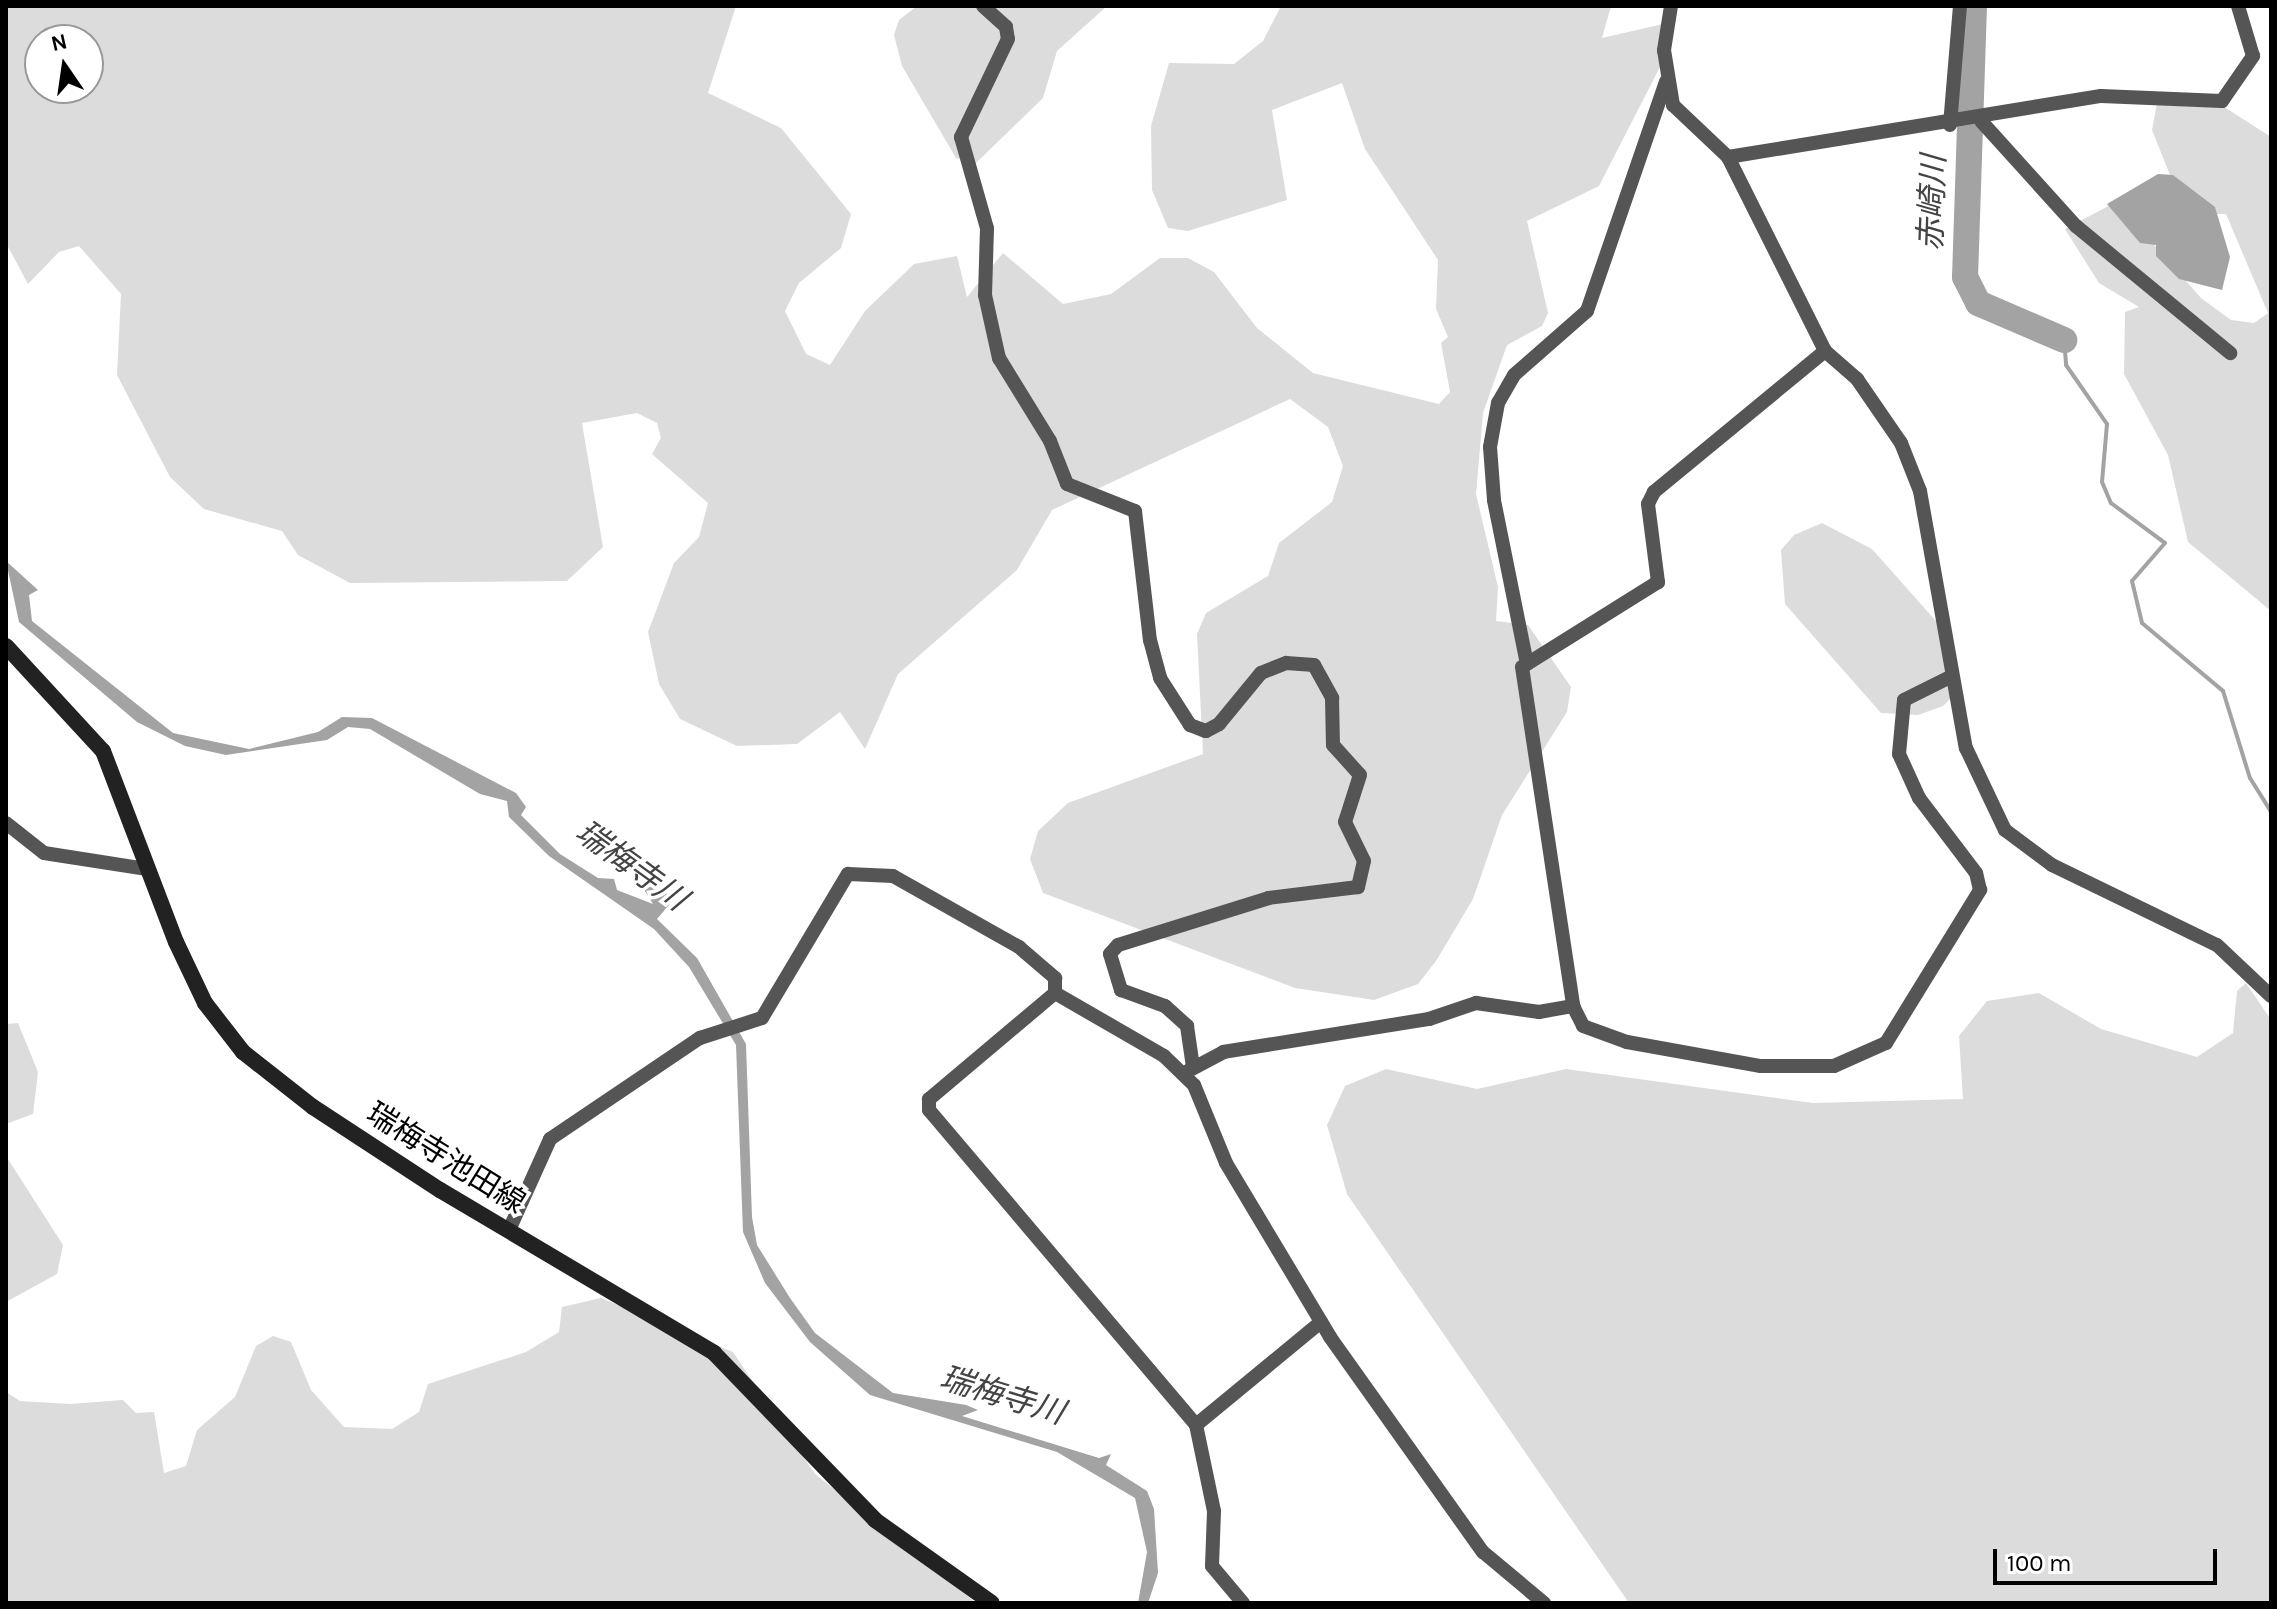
<!DOCTYPE html>
<html>
<head>
<meta charset="utf-8">
<style>
  body { margin:0 }
  #map { position:relative; width:2277px; height:1609px; overflow:hidden; background:#fff; font-family:Karla,"Noto Sans JP",sans-serif }
  div>[style] { position:absolute }
  .green>* { inset:0; background:#dcdcdc }
  .water>* { inset:0; background:#a3a3a3 }
  .stream>* { height:4px; margin:-2px; padding:0 2px; transform-origin:2px; border-radius:2px; background:#a3a3a3 }
  .river>* { height:26px; margin:-13px; padding:0 13px; transform-origin:13px; border-radius:13px; background:#a3a3a3 }
  .minor>* { height:14px; margin:-7px; padding:0 7px; transform-origin:7px; border-radius:7px; background:#555 }
  .secondary>* { height:16px; margin:-8px; padding:0 8px; transform-origin:8px; border-radius:8px; background:#222 }
  span { translate:-50% -50%; white-space:nowrap; text-align:center; line-height:1.15; -webkit-text-stroke:7px #fff; paint-order:stroke }
  .street-label { font-size:30px; color:#000 }
  .water-label { font-size:32px; color:#444; font-style:italic }
  .frame { position:absolute; inset:0; border:8px solid #000; pointer-events:none }
  .north { position:absolute; left:24px; top:24px; width:80px; height:80px; box-sizing:border-box; background:#fff; border:2px solid #999; border-radius:50%; rotate:347deg; font-size:22px; font-weight:700; line-height:32px; text-align:center; color:#000 }
  .north::after { content:''; display:block; margin:auto; width:28px; height:36px; background:#000; clip-path:polygon(50% 0,100% 100%,50% 72%,0 100%) }
  .scale { position:absolute; left:1993px; top:1549px; width:224px; height:36px; box-sizing:border-box; border:4px solid #000; border-top:0; padding-left:10px; font-size:24px; line-height:28px; white-space:nowrap; color:#000; -webkit-text-stroke:6px #fff; paint-order:stroke }
</style>
</head>
<body>
<div id="map">
  <div class="green">
    <div style="clip-path:polygon(evenodd,6px 6px,736px 6px,708px 93px,781px 128px,851px 214px,841px 248px,799px 283px,785px 311px,806px 354px,830px 365px,865px 311px,914px 264px,957px 256px,967px 297px,1003px 253px,1063px 304px,1111px 294px,1160px 258px,1188px 258px,1214px 272px,1257px 328px,1313px 373px,1439px 404px,1450px 392px,1441px 343px,1448px 337px,1436px 309px,1438px 260px,1365px 149px,1342px 83px,1272px 110px,1287px 200px,1188px 231px,1168px 228px,1152px 190px,1151px 126px,1169px 63px,1234px 64px,1263px 41px,1281px 6px,1611px 6px,1602px 38px,1663px 24px,1662px 63px,1599px 186px,1527px 221px,1548px 313px,1542px 326px,1507px 345px,1483px 413px,1476px 494px,1498px 587px,1496px 621px,1528px 625px,1571px 687px,1567px 712px,1502px 815px,1473px 899px,1436px 961px,1418px 984px,1374px 1000px,1295px 988px,1043px 893px,1030px 859px,1038px 831px,1068px 803px,1203px 754px,1197px 634px,1206px 613px,1268px 576px,1279px 543px,1332px 502px,1343px 466px,1328px 427px,1290px 399px,1052px 510px,1017px 570px,898px 674px,865px 749px,840px 712px,797px 744px,737px 746px,680px 719px,659px 684px,648px 632px,674px 563px,699px 537px,708px 503px,652px 454px,661px 438px,657px 423px,637px 413px,582px 423px,603px 547px,567px 581px,350px 583px,298px 555px,282px 531px,204px 509px,170px 477px,117px 375px,121px 294px,79px 246px,59px 252px,28px 284px,6px 243px,6px 6px,40px 40px,88px 40px,88px 88px,40px 88px,40px 40px)"></div>
    <div style="clip-path:polygon(917px 6px,1107px 6px,1057px 51px,1043px 98px,976px 163px,956px 158px,902px 66px,894px 35px,899px 20px)"></div>
    <div style="clip-path:polygon(2158px 98px,2218px 103px,2271px 137px,2271px 611px,2188px 542px,2168px 455px,2124px 374px,2125px 312px,2139px 307px,2099px 283px,2065px 229px,2116px 202px,2201px 298px,2231px 320px,2254px 323px,2268px 313px,2226px 214px,2209px 214px,2176px 190px,2152px 130px)"></div>
    <div style="clip-path:polygon(1822px 523px,1872px 549px,1943px 629px,1955px 694px,1943px 706px,1918px 715px,1881px 713px,1785px 604px,1781px 550px,1794px 535px)"></div>
    <div style="clip-path:polygon(2246px 983px,2271px 1020px,2271px 1603px,1629px 1603px,1347px 1194px,1327px 1125px,1345px 1086px,1386px 1069px,1477px 1089px,1566px 1069px,1813px 1103px,1963px 1099px,1959px 1036px,1987px 1001px,2039px 993px,2101px 1029px,2197px 1057px,2233px 1033px,2237px 991px)"></div>
    <div style="clip-path:polygon(18px 1023px,38px 1072px,33px 1114px,6px 1124px,6px 1152px,6px 1024px)"></div>
    <div style="clip-path:polygon(6px 1156px,63px 1245px,57px 1274px,6px 1302px)"></div>
    <div style="clip-path:polygon(601px 1298px,733px 1352px,815px 1474px,976px 1603px,6px 1603px,6px 1392px,20px 1401px,70px 1404px,123px 1400px,136px 1413px,154px 1412px,164px 1473px,186px 1466px,197px 1430px,235px 1397px,256px 1346px,273px 1336px,291px 1342px,311px 1390px,344px 1427px,392px 1429px,419px 1412px,428px 1384px,526px 1352px,559px 1332px,562px 1307px)"></div>
  </div>
  <div class="water">
    <div style="clip-path:polygon(2158px 174px,2173px 175px,2215px 207px,2230px 257px,2222px 290px,2179px 279px,2156px 256px,2156px 245px,2140px 243px,2107px 204px)"></div>
    <div style="clip-path:polygon(6px 561px,38px 590px,29px 595px,32px 621px,173px 733px,249px 749px,318px 732px,342px 717px,372px 718px,516px 793px,526px 807px,521px 815px,560px 854px,598px 878px,614px 879px,617px 890px,653px 904px,640px 883px,645px 882px,675px 898px,657px 919px,697px 958px,746px 1044px,752px 1217px,757px 1245px,790px 1298px,815px 1333px,893px 1393px,966px 1405px,978px 1410px,962px 1416px,1099px 1458px,1111px 1454px,1106px 1465px,1147px 1491px,1154px 1509px,1158px 1573px,1148px 1603px,1138px 1603px,1147px 1552px,1135px 1498px,1057px 1452px,870px 1395px,810px 1342px,765px 1283px,743px 1232px,736px 1045px,689px 967px,654px 929px,549px 856px,509px 817px,507px 801px,480px 794px,370px 729px,348px 727px,327px 740px,226px 755px,185px 746px,137px 722px,19px 622px)"></div>
  </div>
  <div class="stream">
    <div style="left:2064px;top:340px;width:25px;rotate:85deg"></div>
    <div style="left:2066px;top:365px;width:72px;rotate:55.2deg"></div>
    <div style="left:2107px;top:424px;width:58px;rotate:94.9deg"></div>
    <div style="left:2102px;top:482px;width:23px;rotate:67deg"></div>
    <div style="left:2111px;top:503px;width:67px;rotate:36.5deg"></div>
    <div style="left:2165px;top:543px;width:50px;rotate:131deg"></div>
    <div style="left:2132px;top:581px;width:43px;rotate:76.6deg"></div>
    <div style="left:2142px;top:623px;width:106px;rotate:40deg"></div>
    <div style="left:2223px;top:691px;width:91px;rotate:72.8deg"></div>
    <div style="left:2250px;top:778px;width:39px;rotate:58deg"></div>
  </div>
  <div class="river">
    <div style="left:1974px;top:6px;width:271px;rotate:91.9deg"></div>
    <div style="left:1965px;top:277px;width:29px;rotate:63deg"></div>
    <div style="left:1978px;top:303px;width:94px;rotate:23.3deg"></div>
  </div>
  <div class="minor">
    <div style="left:983px;top:6px;width:31px;rotate:42deg"></div>
    <div style="left:1006px;top:27px;width:12px;rotate:81deg"></div>
    <div style="left:1008px;top:39px;width:109px;rotate:115.6deg"></div>
    <div style="left:961px;top:137px;width:95px;rotate:74.1deg"></div>
    <div style="left:987px;top:228px;width:67px;rotate:91.7deg"></div>
    <div style="left:985px;top:295px;width:65px;rotate:77.5deg"></div>
    <div style="left:999px;top:358px;width:97px;rotate:58.4deg"></div>
    <div style="left:1050px;top:441px;width:46px;rotate:68.4deg"></div>
    <div style="left:1067px;top:484px;width:73px;rotate:21.7deg"></div>
    <div style="left:1135px;top:511px;width:130px;rotate:83.4deg"></div>
    <div style="left:1150px;top:640px;width:39px;rotate:75deg"></div>
    <div style="left:1160px;top:678px;width:56px;rotate:57.4deg"></div>
    <div style="left:1190px;top:725px;width:17px;rotate:21deg"></div>
    <div style="left:1206px;top:731px;width:15px;rotate:-28deg"></div>
    <div style="left:1219px;top:724px;width:66px;rotate:-50.5deg"></div>
    <div style="left:1261px;top:673px;width:27px;rotate:-22deg"></div>
    <div style="left:1286px;top:663px;width:28px;rotate:4deg"></div>
    <div style="left:1314px;top:665px;width:38px;rotate:61deg"></div>
    <div style="left:1332px;top:698px;width:47px;rotate:88.8deg"></div>
    <div style="left:1333px;top:745px;width:40px;rotate:48deg"></div>
    <div style="left:1360px;top:775px;width:49px;rotate:107.7deg"></div>
    <div style="left:1345px;top:822px;width:43px;rotate:64deg"></div>
    <div style="left:1364px;top:861px;width:27px;rotate:103deg"></div>
    <div style="left:1358px;top:887px;width:90px;rotate:173deg"></div>
    <div style="left:1269px;top:898px;width:158px;rotate:162.7deg"></div>
    <div style="left:1118px;top:945px;width:12px;rotate:132deg"></div>
    <div style="left:1110px;top:954px;width:38px;rotate:73deg"></div>
    <div style="left:1121px;top:990px;width:47px;rotate:20deg"></div>
    <div style="left:1165px;top:1006px;width:30px;rotate:42deg"></div>
    <div style="left:1187px;top:1026px;width:41px;rotate:81.7deg"></div>
    <div style="left:1671px;top:6px;width:45px;rotate:99deg"></div>
    <div style="left:1664px;top:50px;width:56px;rotate:80.7deg"></div>
    <div style="left:1673px;top:105px;width:76px;rotate:43.4deg"></div>
    <div style="left:1728px;top:157px;width:217px;rotate:63.4deg"></div>
    <div style="left:1825px;top:351px;width:43px;rotate:41.2deg"></div>
    <div style="left:1857px;top:379px;width:78px;rotate:55.5deg"></div>
    <div style="left:1901px;top:443px;width:52px;rotate:68.4deg"></div>
    <div style="left:1920px;top:491px;width:261px;rotate:79.9deg"></div>
    <div style="left:1966px;top:748px;width:91px;rotate:64.6deg"></div>
    <div style="left:2005px;top:830px;width:59px;rotate:36.7deg"></div>
    <div style="left:2052px;top:865px;width:183px;rotate:25.9deg"></div>
    <div style="left:2217px;top:945px;width:74px;rotate:43.4deg"></div>
    <div style="left:1981px;top:121px;width:142px;rotate:47.9deg"></div>
    <div style="left:2076px;top:226px;width:200px;rotate:39.5deg"></div>
    <div style="left:1950px;top:125px;width:119px;rotate:-85.2deg"></div>
    <div style="left:1728px;top:157px;width:378px;rotate:-9.3deg"></div>
    <div style="left:2101px;top:96px;width:121px;rotate:2.4deg"></div>
    <div style="left:2222px;top:101px;width:55px;rotate:-55.4deg"></div>
    <div style="left:2253px;top:56px;width:52px;rotate:-106.7deg"></div>
    <div style="left:1825px;top:351px;width:222px;rotate:140.5deg"></div>
    <div style="left:1654px;top:492px;width:13px;rotate:117deg"></div>
    <div style="left:1648px;top:504px;width:79px;rotate:82.7deg"></div>
    <div style="left:1658px;top:582px;width:160px;rotate:148deg"></div>
    <div style="left:1522px;top:667px;width:343px;rotate:81.4deg"></div>
    <div style="left:1573px;top:1006px;width:22px;rotate:63deg"></div>
    <div style="left:1583px;top:1026px;width:47px;rotate:20deg"></div>
    <div style="left:1627px;top:1042px;width:136px;rotate:10.2deg"></div>
    <div style="left:1761px;top:1066px;width:73px"></div>
    <div style="left:1834px;top:1066px;width:57px;rotate:-23.9deg"></div>
    <div style="left:1886px;top:1043px;width:180px;rotate:-58.4deg"></div>
    <div style="left:1980px;top:890px;width:17px;rotate:-103deg"></div>
    <div style="left:1976px;top:873px;width:94px;rotate:-127.2deg"></div>
    <div style="left:1919px;top:798px;width:48px;rotate:-114.4deg"></div>
    <div style="left:1899px;top:754px;width:54px;rotate:-84.7deg"></div>
    <div style="left:1904px;top:700px;width:51px;rotate:-26.6deg"></div>
    <div style="left:1527px;top:664px;width:167px;rotate:-101.4deg"></div>
    <div style="left:1494px;top:500px;width:53px;rotate:-94.3deg"></div>
    <div style="left:1490px;top:447px;width:45px;rotate:-79.7deg"></div>
    <div style="left:1498px;top:403px;width:32px;rotate:-60deg"></div>
    <div style="left:1514px;top:375px;width:97px;rotate:-41.2deg"></div>
    <div style="left:1587px;top:311px;width:243px;rotate:-71deg"></div>
    <div style="left:6px;top:823px;width:48px;rotate:38.3deg"></div>
    <div style="left:44px;top:853px;width:103px;rotate:8.9deg"></div>
    <div style="left:1055px;top:993px;width:126px;rotate:30deg"></div>
    <div style="left:1164px;top:1056px;width:42px;rotate:44deg"></div>
    <div style="left:1194px;top:1085px;width:84px;rotate:67.7deg"></div>
    <div style="left:1226px;top:1163px;width:203px;rotate:59.1deg"></div>
    <div style="left:1330px;top:1337px;width:264px;rotate:54.6deg"></div>
    <div style="left:1483px;top:1552px;width:80px;rotate:39.9deg"></div>
    <div style="left:1188px;top:1071px;width:40px;rotate:-28deg"></div>
    <div style="left:1223px;top:1052px;width:209px;rotate:-9.1deg"></div>
    <div style="left:1429px;top:1019px;width:50px;rotate:-18.8deg"></div>
    <div style="left:1476px;top:1003px;width:64px;rotate:8.1deg"></div>
    <div style="left:1539px;top:1012px;width:35px;rotate:-10deg"></div>
    <div style="left:509px;top:1230px;width:100px;rotate:-65.7deg"></div>
    <div style="left:550px;top:1139px;width:181px;rotate:-34deg"></div>
    <div style="left:700px;top:1038px;width:65px;rotate:-17.9deg"></div>
    <div style="left:762px;top:1018px;width:168px;rotate:-59.2deg"></div>
    <div style="left:848px;top:874px;width:45px;rotate:2.5deg"></div>
    <div style="left:893px;top:876px;width:145px;rotate:29.4deg"></div>
    <div style="left:1019px;top:947px;width:48px;rotate:40.7deg"></div>
    <div style="left:1055px;top:978px;width:15px;rotate:90deg"></div>
    <div style="left:1055px;top:993px;width:165px;rotate:139.9deg"></div>
    <div style="left:929px;top:1099px;width:11px;rotate:90deg"></div>
    <div style="left:929px;top:1110px;width:413px;rotate:49.7deg"></div>
    <div style="left:1243px;top:1603px;width:48px;rotate:-130deg"></div>
    <div style="left:1212px;top:1566px;width:55px;rotate:-87.9deg"></div>
    <div style="left:1214px;top:1511px;width:88px;rotate:-101.8deg"></div>
    <div style="left:1196px;top:1425px;width:162px;rotate:-39.5deg"></div>
  </div>
  <div class="secondary">
    <div style="left:6px;top:646px;width:143px;rotate:47.3deg"></div>
    <div style="left:103px;top:751px;width:204px;rotate:69.1deg"></div>
    <div style="left:176px;top:942px;width:68px;rotate:64.6deg"></div>
    <div style="left:205px;top:1003px;width:62px;rotate:52.2deg"></div>
    <div style="left:243px;top:1052px;width:89px;rotate:38.2deg"></div>
    <div style="left:313px;top:1107px;width:152px;rotate:33.2deg"></div>
    <div style="left:440px;top:1190px;width:319px;rotate:30.7deg"></div>
    <div style="left:714px;top:1353px;width:232px;rotate:46deg"></div>
    <div style="left:875px;top:1520px;width:143px;rotate:35.4deg"></div>
  </div>
  <div class="street-label">
    <span style="left:446px;top:1158px;rotate:32deg">瑞梅寺池田線</span>
  </div>
  <div class="water-label">
    <span style="left:1933px;top:203px;rotate:-88deg">赤崎川</span>
    <span style="left:631px;top:866px;rotate:36deg">瑞梅寺川</span>
    <span style="left:1002px;top:1396px;rotate:17deg">瑞梅寺川</span>
  </div>
  <div class="frame"></div>
  <div class="north">N</div>
  <div class="scale">100 m</div>
</div>
</body>
</html>
